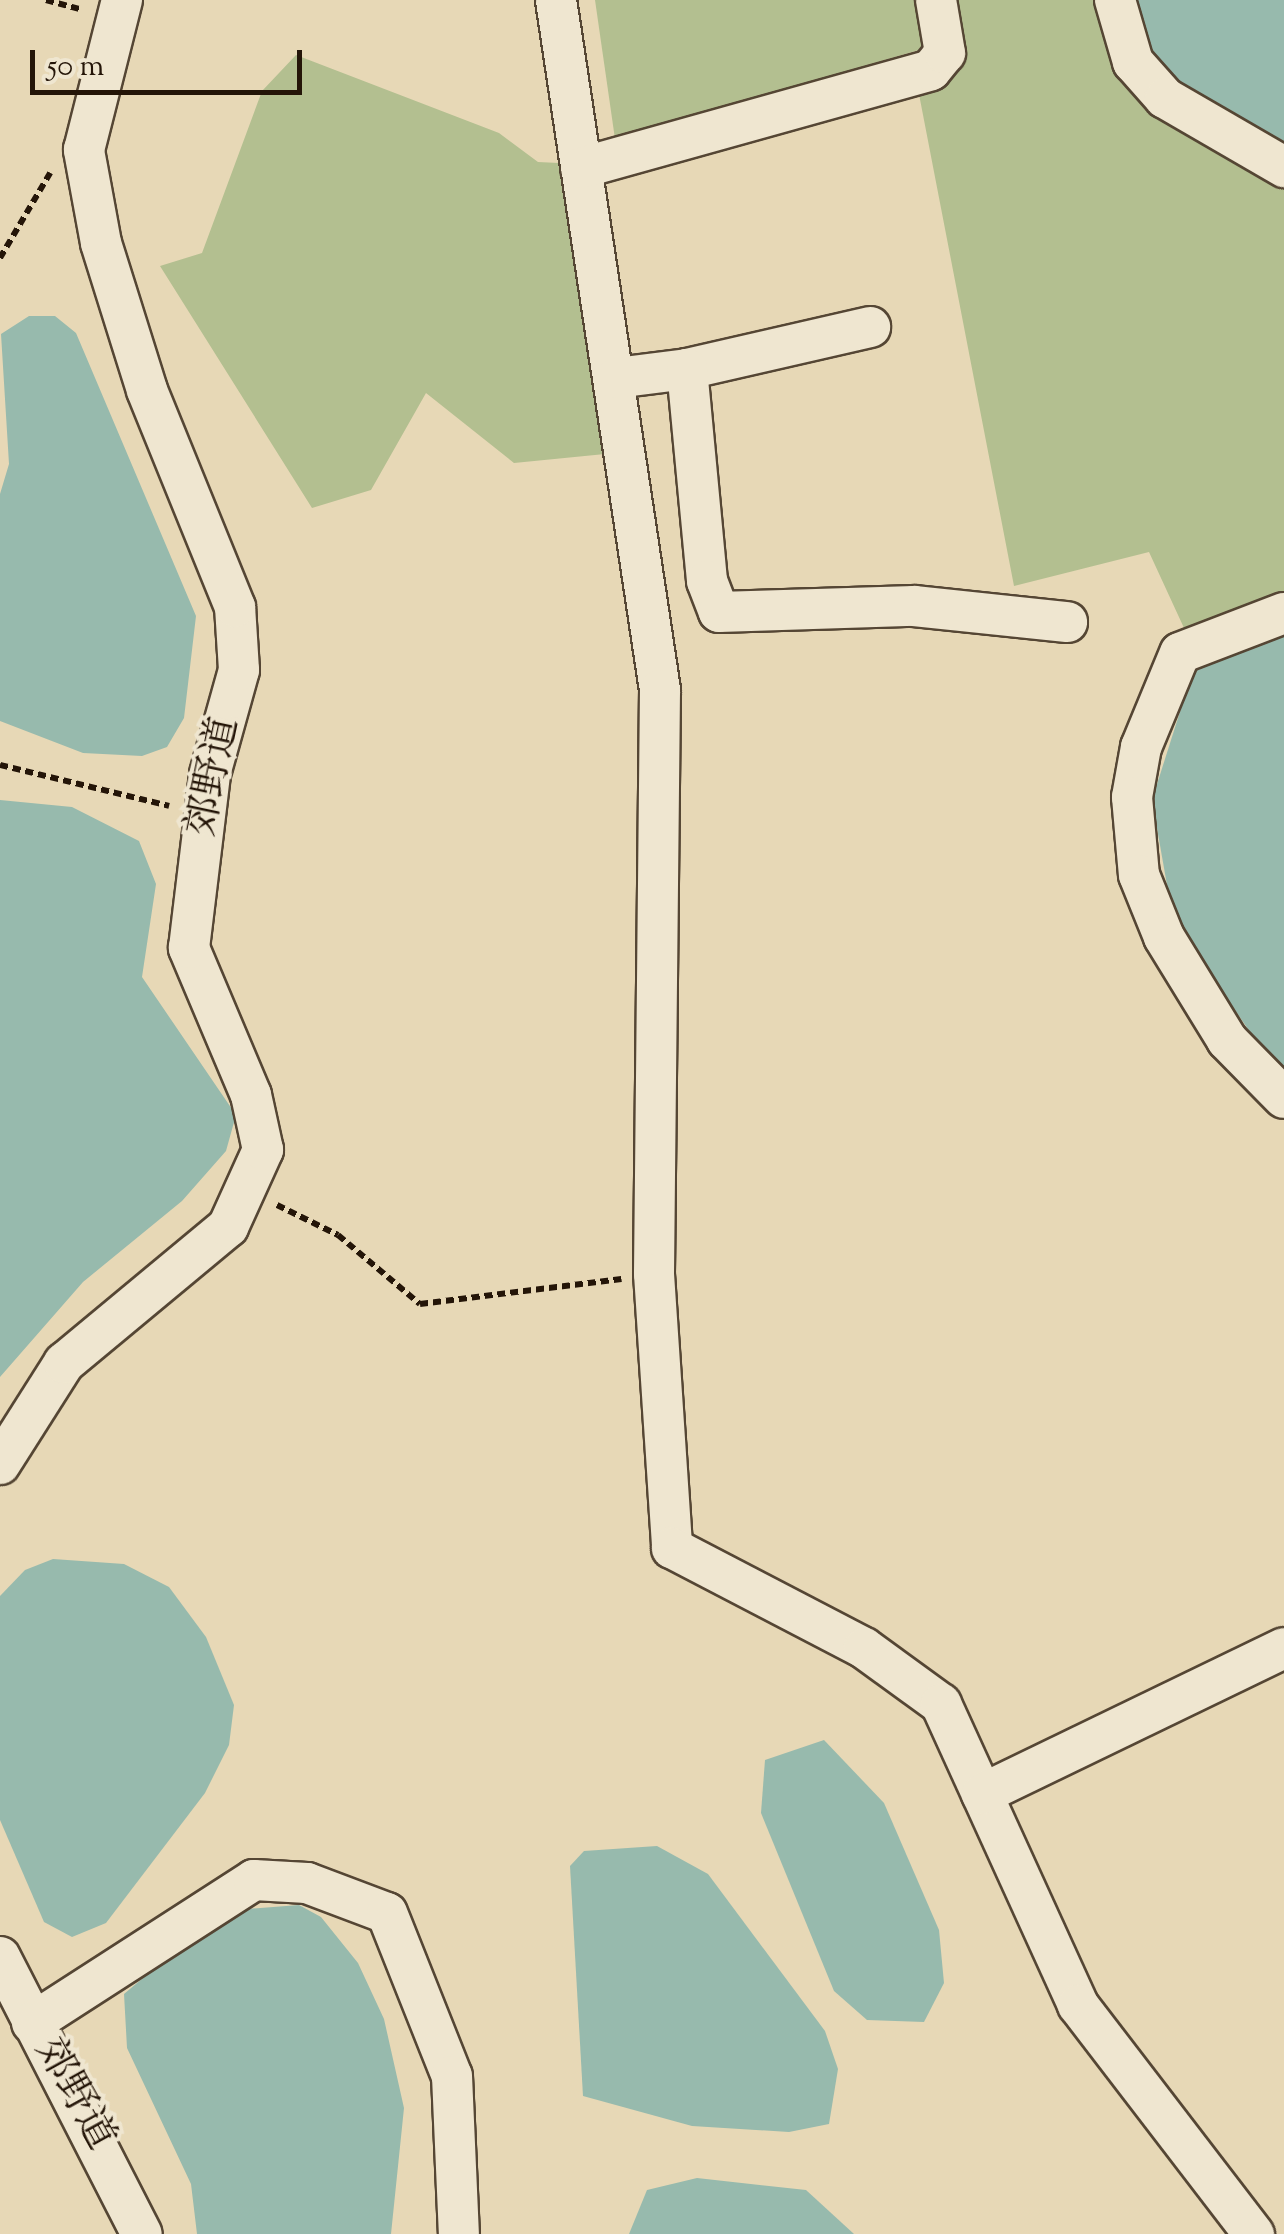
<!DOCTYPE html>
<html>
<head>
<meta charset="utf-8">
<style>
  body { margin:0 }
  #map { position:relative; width:1284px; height:2234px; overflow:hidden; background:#e7d8b6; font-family:"Sorts Mill Goudy","Noto Serif SC",serif }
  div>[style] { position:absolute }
  .green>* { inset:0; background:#b3bf90 }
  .water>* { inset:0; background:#97baad }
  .path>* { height:6px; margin-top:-3px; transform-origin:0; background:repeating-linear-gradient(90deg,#241508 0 8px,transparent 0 13px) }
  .roads { filter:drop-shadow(2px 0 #554634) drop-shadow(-2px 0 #554634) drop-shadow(0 2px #554634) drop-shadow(0 -2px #554634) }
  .minor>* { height:40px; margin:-20px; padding:0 20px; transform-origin:20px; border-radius:20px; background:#efe6d0 }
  span { translate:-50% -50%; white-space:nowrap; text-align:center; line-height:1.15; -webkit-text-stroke:8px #efe6d0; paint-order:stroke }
  .street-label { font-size:40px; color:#241508 }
  .scale { position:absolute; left:30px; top:50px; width:272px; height:45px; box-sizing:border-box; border:5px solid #241508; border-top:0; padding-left:12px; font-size:30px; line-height:35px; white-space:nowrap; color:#241508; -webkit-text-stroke:8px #efe6d0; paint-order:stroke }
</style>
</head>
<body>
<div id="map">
  <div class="green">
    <div style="clip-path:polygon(595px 0,920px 0,929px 47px,615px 139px)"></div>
    <div style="clip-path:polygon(950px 0,1104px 0,1284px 181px,1284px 602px,1184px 628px,1149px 552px,1014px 586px,918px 89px,951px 77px,962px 56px)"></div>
    <div style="clip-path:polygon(296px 55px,499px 133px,538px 162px,559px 163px,605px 454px,514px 463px,426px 393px,371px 490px,312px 508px,160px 266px,202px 253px,262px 91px)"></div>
  </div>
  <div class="water">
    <div style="clip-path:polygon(1125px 0,1284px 0,1284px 156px,1147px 68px)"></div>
    <div style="clip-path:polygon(29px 316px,55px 316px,76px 333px,196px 616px,184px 718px,167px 747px,142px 756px,83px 753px,0 721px,0 494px,9px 464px,1px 334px)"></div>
    <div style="clip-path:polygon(1284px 624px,1284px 1082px,1173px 919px,1152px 800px,1197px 658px)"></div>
    <div style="clip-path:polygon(0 800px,72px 807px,139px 841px,156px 884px,142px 977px,236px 1115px,226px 1151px,182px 1201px,83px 1282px,0 1377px)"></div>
    <div style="clip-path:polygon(53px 1559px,124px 1564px,169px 1587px,206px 1637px,234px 1705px,229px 1745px,205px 1793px,106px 1923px,72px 1937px,44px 1922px,0 1820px,0 1596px,25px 1570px)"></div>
    <div style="clip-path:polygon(824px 1740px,884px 1803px,939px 1930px,944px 1983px,924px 2022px,867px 2020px,834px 1991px,761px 1813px,765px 1760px)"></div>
    <div style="clip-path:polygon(657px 1846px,708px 1874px,825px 2031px,838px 2069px,829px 2124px,789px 2132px,692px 2126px,583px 2096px,570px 1866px,584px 1851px)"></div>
    <div style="clip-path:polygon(299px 1905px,321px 1917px,358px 1963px,384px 2019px,404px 2108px,391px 2234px,197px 2234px,191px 2184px,127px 2048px,124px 1994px,195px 1934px,246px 1909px)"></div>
    <div style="clip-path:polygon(697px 2178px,806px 2190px,854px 2234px,629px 2234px,647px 2190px)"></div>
  </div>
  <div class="path">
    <div style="left:46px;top:0;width:38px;rotate:15deg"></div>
    <div style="left:0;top:258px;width:99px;rotate:-59.5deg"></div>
    <div style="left:0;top:765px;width:174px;rotate:13.6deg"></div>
    <div style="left:277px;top:1205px;width:68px;rotate:26.2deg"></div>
    <div style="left:338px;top:1235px;width:107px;rotate:40.1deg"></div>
    <div style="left:420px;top:1304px;width:203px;rotate:-7.1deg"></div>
  </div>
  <div class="roads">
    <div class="minor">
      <div style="left:556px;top:0;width:698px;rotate:81.43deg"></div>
      <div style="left:660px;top:690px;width:584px;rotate:90.59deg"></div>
      <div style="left:654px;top:1274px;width:275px;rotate:86.2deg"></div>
      <div style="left:672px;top:1548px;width:216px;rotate:27.5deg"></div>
      <div style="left:864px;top:1648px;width:95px;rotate:36deg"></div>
      <div style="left:941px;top:1704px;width:331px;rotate:65.5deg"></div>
      <div style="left:1078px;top:2005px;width:289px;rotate:52.5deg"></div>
      <div style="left:1115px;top:0;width:65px;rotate:73.8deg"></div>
      <div style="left:1133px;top:62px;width:48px;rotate:48.4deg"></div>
      <div style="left:1165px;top:98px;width:138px;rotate:30.1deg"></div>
      <div style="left:581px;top:168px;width:363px;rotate:-15.6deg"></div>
      <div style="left:931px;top:70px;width:22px;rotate:-51deg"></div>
      <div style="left:945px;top:53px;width:54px;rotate:-99.6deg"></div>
      <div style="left:687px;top:369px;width:188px;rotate:-12.9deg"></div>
      <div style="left:616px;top:378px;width:72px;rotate:-7.2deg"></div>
      <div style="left:687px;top:369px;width:213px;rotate:84.6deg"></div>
      <div style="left:707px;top:581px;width:33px;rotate:69deg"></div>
      <div style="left:719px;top:612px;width:195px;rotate:-1.8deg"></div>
      <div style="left:914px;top:606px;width:154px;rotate:6deg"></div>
      <div style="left:1284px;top:613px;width:111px;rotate:159deg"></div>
      <div style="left:1180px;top:653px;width:102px;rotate:112.5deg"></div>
      <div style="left:1141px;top:747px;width:51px;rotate:100.2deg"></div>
      <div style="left:1132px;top:797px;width:78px;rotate:84.9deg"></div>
      <div style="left:1139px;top:875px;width:67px;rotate:68deg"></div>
      <div style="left:1164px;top:937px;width:121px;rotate:58.5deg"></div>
      <div style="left:1227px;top:1040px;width:81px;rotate:45.5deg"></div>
      <div style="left:0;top:1464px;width:120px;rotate:-57.6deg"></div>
      <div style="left:64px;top:1363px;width:213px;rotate:-39.7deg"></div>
      <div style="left:228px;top:1227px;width:85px;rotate:-65.6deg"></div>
      <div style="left:263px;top:1150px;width:56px;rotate:-102.3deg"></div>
      <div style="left:251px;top:1095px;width:160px;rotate:-112.9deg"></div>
      <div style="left:189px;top:948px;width:175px;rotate:-83.1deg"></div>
      <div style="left:210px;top:774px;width:108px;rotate:-74.4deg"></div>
      <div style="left:239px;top:670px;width:63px;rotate:-93.6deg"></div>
      <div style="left:235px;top:607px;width:234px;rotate:-112.1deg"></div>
      <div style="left:147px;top:390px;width:154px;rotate:-107.4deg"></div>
      <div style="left:101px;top:243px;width:95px;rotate:-100.4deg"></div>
      <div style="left:84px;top:150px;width:155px;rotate:-75.8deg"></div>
      <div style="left:982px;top:1794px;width:335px;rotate:-25.8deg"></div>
      <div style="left:0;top:1957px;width:311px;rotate:62.9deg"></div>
      <div style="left:32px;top:2023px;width:264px;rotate:-32.8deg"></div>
      <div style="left:254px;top:1880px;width:53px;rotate:3.2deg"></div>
      <div style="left:307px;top:1883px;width:85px;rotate:20.6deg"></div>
      <div style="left:387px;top:1913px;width:175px;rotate:68.3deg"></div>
      <div style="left:452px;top:2076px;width:158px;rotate:87.5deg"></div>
    </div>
  </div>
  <div class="street-label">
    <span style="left:215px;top:777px;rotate:-78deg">郊野道</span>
    <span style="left:73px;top:2095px;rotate:61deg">郊野道</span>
  </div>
  <div class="scale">50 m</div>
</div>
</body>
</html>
